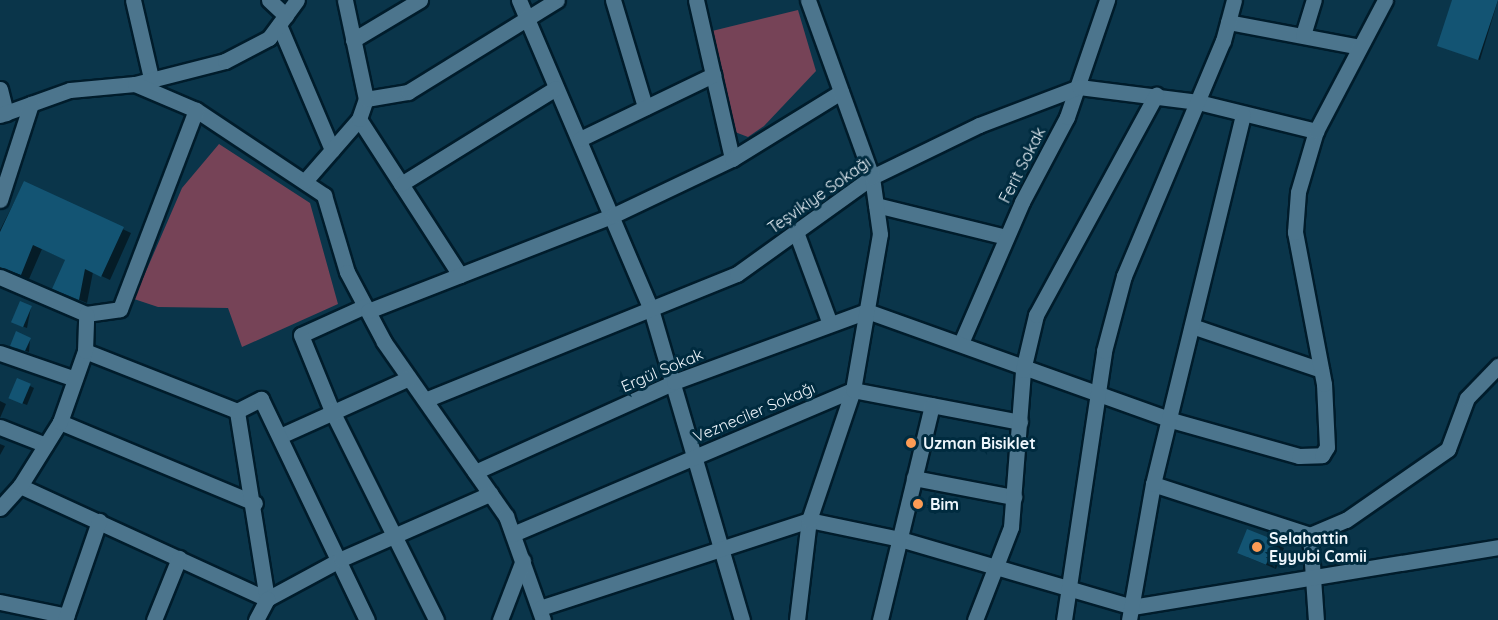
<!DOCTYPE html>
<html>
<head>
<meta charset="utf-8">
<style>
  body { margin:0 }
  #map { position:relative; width:1498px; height:620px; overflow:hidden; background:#0a354a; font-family:Quicksand,sans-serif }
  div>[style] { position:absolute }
  .green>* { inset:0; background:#764357 }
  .shadow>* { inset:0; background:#0007 }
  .building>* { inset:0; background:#135473; transform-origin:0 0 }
  .roads { filter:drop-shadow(2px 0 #001c2b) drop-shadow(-2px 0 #001c2b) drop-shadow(0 2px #001c2b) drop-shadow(0 -2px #001c2b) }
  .minor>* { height:15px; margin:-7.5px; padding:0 7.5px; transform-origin:7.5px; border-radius:7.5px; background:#4c758d }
  .dots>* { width:16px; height:16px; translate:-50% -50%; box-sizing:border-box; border:3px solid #002b3f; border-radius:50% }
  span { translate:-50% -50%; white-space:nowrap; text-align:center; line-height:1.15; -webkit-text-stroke:6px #002b3f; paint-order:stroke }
  .street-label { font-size:16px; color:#eef6fc }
  .poi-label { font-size:16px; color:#eef6fc; font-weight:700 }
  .left { translate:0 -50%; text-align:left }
</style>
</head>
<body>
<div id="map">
  <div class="green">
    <div style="clip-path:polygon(798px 10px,816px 71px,764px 126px,748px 137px,735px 132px,712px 31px)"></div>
    <div style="clip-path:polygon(219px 144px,310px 203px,338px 304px,242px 347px,228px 308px,158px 307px,134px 299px,182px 188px)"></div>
  </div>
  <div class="shadow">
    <div style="clip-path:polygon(1454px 0,1498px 0,1480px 60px,1439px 46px)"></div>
    <div style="clip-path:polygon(24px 183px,131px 233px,110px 280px,93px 272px,87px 303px,62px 293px,66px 260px,42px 249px,29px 279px,0 269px,0 230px)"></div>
    <div style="clip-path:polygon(31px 307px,27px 328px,16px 324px)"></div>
    <div style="clip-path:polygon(30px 339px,29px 352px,15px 348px)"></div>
    <div style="clip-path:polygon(18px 380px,34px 388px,27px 405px,14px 400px)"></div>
    <div style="clip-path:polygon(0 401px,6px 404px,0 418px)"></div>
    <div style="clip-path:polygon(0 444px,5px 446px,0 455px)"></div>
    <div style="clip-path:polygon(1247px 531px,1284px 548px,1276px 569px,1247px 557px)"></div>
  </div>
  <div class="building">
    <div style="clip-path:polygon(1452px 0,1498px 0,1478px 60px,1437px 46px)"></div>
    <div style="clip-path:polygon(24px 181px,124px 227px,101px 277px,85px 269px,79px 300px,52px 289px,65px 260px,33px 245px,21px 275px,0 267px,0 232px)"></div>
    <div style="left:20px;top:301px;width:13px;height:23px;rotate:23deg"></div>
    <div style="clip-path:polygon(16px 331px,31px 338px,25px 351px,10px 346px)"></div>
    <div style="left:17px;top:378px;width:15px;height:22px;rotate:23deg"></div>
    <div style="left:1247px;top:529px;width:31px;height:26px;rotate:22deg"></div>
  </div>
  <div class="roads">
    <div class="minor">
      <div style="left:133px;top:0;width:80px;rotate:77deg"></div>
      <div style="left:269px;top:0;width:23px;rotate:43deg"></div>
      <div style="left:519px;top:0;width:336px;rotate:66.9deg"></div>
      <div style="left:651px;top:309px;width:324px;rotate:73.7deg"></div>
      <div style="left:613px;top:0;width:112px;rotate:73.3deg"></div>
      <div style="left:696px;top:0;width:163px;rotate:77.2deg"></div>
      <div style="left:1228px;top:22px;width:134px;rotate:10.7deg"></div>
      <div style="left:279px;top:25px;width:136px;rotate:67deg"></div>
      <div style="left:1303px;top:35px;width:37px;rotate:-73deg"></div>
      <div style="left:353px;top:40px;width:78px;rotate:-30.8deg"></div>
      <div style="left:135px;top:84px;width:93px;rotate:-14.3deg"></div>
      <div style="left:225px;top:61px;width:50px;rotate:-27.6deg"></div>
      <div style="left:269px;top:38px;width:47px;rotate:-53.6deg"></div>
      <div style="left:0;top:89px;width:25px;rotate:76deg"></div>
      <div style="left:366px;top:99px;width:43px;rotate:-9.5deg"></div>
      <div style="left:408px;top:92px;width:175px;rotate:-31.7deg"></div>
      <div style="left:0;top:115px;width:74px;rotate:-19.7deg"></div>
      <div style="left:70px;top:90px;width:65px;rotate:-5.3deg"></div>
      <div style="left:135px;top:84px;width:66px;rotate:23.1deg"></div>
      <div style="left:196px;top:110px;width:154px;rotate:33.6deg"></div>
      <div style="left:324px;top:195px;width:80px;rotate:73.4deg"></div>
      <div style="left:347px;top:272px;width:79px;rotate:62.1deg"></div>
      <div style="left:384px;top:342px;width:213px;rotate:55deg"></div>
      <div style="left:506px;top:516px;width:110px;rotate:70.4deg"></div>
      <div style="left:359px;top:119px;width:186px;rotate:57.1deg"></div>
      <div style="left:580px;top:139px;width:148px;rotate:-25.7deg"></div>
      <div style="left:305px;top:181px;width:82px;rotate:-48.9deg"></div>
      <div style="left:359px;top:119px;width:21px;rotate:-71deg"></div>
      <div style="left:366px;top:99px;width:101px;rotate:-102deg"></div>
      <div style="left:401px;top:184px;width:182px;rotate:-31.8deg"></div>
      <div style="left:0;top:200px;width:101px;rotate:-72.1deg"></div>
      <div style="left:876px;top:205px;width:134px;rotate:13.8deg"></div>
      <div style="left:796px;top:232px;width:98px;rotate:69.7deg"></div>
      <div style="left:0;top:277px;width:94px;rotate:23.3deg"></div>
      <div style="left:86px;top:314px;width:34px;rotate:-8deg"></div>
      <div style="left:120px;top:309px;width:213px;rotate:-69.1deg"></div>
      <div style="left:365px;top:306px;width:70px;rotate:155.6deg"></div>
      <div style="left:301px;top:335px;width:82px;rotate:67.8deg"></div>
      <div style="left:332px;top:411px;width:233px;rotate:63.5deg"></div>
      <div style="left:368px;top:311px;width:264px;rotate:-21.3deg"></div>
      <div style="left:614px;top:215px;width:131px;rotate:-25.4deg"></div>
      <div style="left:732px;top:159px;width:128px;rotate:-31.6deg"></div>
      <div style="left:1192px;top:326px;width:136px;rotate:18.8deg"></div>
      <div style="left:961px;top:343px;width:154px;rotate:-66.6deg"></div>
      <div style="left:1022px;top:202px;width:96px;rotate:-62.1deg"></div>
      <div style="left:1067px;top:117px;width:124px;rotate:-71.1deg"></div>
      <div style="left:85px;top:351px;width:163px;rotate:21.5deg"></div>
      <div style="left:0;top:353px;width:79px;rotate:19.1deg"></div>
      <div style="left:425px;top:400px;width:336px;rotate:-22deg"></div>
      <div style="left:737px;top:274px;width:166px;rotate:-35.7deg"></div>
      <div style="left:872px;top:177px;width:119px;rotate:-25.9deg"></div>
      <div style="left:979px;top:125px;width:107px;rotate:-20.8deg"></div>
      <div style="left:1079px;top:87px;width:120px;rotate:7.2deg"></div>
      <div style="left:1198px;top:102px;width:122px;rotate:13.8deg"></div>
      <div style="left:60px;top:422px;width:211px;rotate:22.6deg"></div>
      <div style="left:0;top:427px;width:49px;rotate:21.4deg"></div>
      <div style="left:280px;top:436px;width:141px;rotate:-24.2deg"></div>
      <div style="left:475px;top:472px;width:218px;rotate:-24.3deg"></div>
      <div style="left:674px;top:382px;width:206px;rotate:-20.2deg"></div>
      <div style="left:867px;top:311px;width:323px;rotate:19.7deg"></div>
      <div style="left:1171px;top:420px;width:133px;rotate:15.7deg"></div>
      <div style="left:1299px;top:456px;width:23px;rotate:-2deg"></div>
      <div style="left:1322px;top:455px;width:9px;rotate:-58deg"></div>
      <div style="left:1327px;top:447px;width:63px;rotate:-92.7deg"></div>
      <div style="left:1324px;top:384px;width:155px;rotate:-100.8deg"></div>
      <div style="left:1295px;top:232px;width:40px;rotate:-85.7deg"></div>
      <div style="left:1298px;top:192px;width:64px;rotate:-73.6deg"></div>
      <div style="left:1316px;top:131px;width:148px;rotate:-62.2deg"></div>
      <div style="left:914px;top:478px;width:102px;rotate:10.8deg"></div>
      <div style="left:1153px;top:484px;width:165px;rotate:18deg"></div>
      <div style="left:1310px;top:535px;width:39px;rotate:-23deg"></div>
      <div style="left:1346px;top:520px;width:124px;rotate:-34.8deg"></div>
      <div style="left:1448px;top:449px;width:54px;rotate:-69.6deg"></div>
      <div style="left:1467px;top:398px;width:45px;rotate:-45.9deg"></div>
      <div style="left:20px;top:486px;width:272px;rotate:24.6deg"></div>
      <div style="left:0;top:508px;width:30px;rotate:-48deg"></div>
      <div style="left:20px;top:486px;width:75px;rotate:-58deg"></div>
      <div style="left:60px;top:422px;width:75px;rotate:-70.6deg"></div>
      <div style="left:85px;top:351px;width:37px;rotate:-88deg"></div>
      <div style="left:513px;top:534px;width:369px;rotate:-23deg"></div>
      <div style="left:853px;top:390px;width:170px;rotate:10.8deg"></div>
      <div style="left:1310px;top:535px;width:85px;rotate:86deg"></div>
      <div style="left:267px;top:599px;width:190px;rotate:-99.1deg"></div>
      <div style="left:237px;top:411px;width:27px;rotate:-27deg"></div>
      <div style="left:261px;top:399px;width:245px;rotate:64.4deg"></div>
      <div style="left:267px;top:599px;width:84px;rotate:-28.4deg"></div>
      <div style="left:341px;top:559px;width:163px;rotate:-23.6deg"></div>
      <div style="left:0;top:602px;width:68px;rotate:11.8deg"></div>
      <div style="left:540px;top:608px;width:283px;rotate:-18.1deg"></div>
      <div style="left:809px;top:520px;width:93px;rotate:11.8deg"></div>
      <div style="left:900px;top:539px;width:242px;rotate:16.3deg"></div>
      <div style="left:1132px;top:607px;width:371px;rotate:-9.3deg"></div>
      <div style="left:65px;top:620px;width:105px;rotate:-71deg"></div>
      <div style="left:154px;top:620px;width:67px;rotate:-68deg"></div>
      <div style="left:256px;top:620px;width:24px;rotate:-62deg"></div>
      <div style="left:500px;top:620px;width:64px;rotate:-69deg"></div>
      <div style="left:797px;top:620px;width:101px;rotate:-83.2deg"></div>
      <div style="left:809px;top:520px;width:137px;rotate:-71.3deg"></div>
      <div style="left:853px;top:390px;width:158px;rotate:-80.2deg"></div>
      <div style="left:880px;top:234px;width:58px;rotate:-98deg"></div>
      <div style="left:872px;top:177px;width:188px;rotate:-109.9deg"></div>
      <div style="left:880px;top:620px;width:221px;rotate:-76.4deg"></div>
      <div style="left:975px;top:620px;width:100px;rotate:-68.8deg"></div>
      <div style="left:1011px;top:527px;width:157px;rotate:-85.6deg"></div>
      <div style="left:1023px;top:370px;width:57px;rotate:-76.7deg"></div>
      <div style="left:1036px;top:315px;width:251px;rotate:-61.4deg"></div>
      <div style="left:1064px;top:620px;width:272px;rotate:-81.5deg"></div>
      <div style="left:1104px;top:351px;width:78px;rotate:-75.1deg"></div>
      <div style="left:1124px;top:276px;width:255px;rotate:-67.2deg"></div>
      <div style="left:1223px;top:41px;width:42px;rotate:-75deg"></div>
      <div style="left:1129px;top:620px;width:138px;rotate:-80deg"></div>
      <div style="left:1153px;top:484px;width:380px;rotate:-76.3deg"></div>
    </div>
  </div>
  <div class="dots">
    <div style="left:911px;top:443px;background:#fd9c55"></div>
    <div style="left:918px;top:504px;background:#fd9c55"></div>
    <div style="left:1257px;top:547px;background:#fd9c55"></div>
  </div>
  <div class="street-label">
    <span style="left:1022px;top:165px;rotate:-63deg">Ferit Sokak</span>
    <span style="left:819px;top:195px;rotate:-35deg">Teşvikiye Sokağı</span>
    <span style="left:662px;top:370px;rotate:-23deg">Ergül Sokak</span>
    <span style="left:754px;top:412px;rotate:-23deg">Vezneciler Sokağı</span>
  </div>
  <div class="poi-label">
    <span class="left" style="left:923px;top:443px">Uzman Bisiklet</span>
    <span class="left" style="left:930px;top:504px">Bim</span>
    <span class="left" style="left:1269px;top:547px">Selahattin<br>Eyyubi Camii</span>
  </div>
</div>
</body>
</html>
